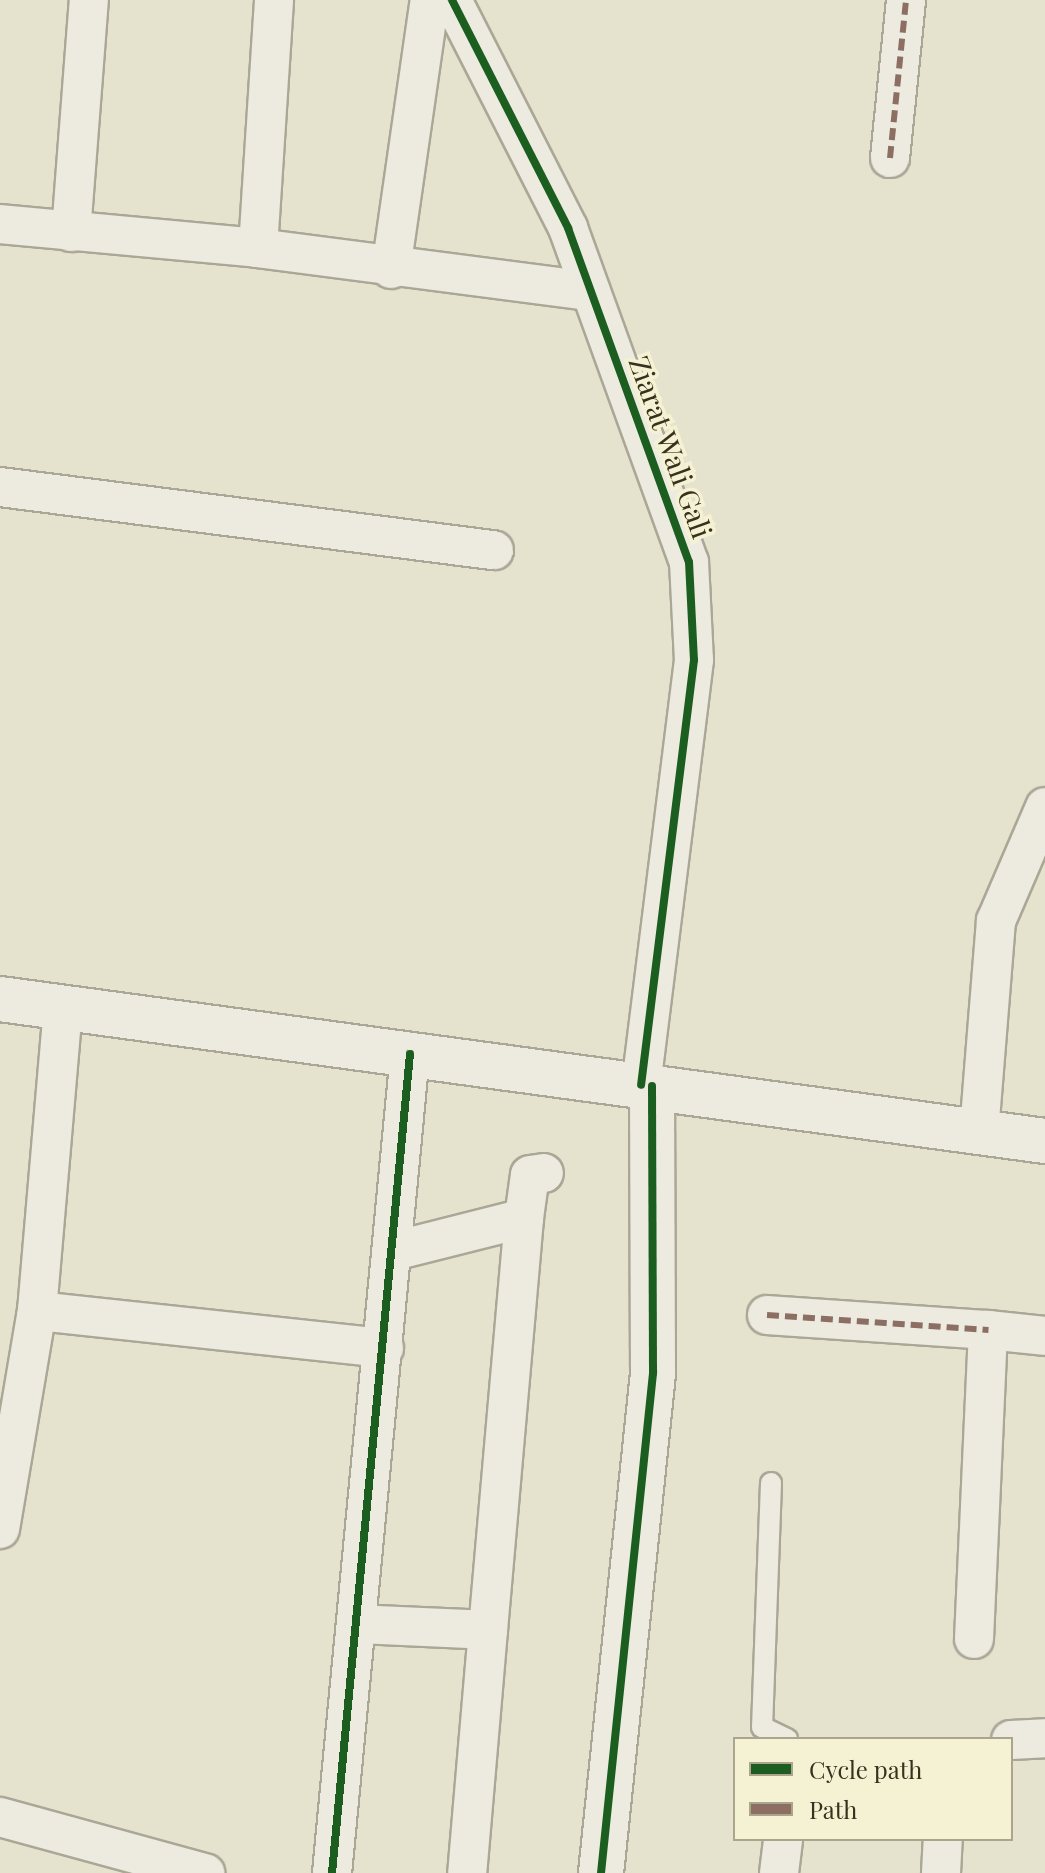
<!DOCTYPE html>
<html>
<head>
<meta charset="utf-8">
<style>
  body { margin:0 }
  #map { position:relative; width:1045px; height:1873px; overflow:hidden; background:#e5e2ce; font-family:"Playfair Display",serif }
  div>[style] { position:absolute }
  .roads { filter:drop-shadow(2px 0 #aaa797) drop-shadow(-2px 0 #aaa797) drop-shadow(0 2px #aaa797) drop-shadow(0 -2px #aaa797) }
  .service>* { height:20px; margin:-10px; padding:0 10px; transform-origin:10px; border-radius:10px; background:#edebe0 }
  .minor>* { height:38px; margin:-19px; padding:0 19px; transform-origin:19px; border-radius:19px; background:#edebe0 }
  .tertiary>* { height:44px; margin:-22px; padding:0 22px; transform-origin:22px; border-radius:22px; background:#edebe0 }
  .secondary>* { height:44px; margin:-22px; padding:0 22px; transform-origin:22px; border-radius:22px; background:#edebe0 }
  .quiet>* { height:6px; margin-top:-3px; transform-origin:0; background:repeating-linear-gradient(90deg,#8d6e63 0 12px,transparent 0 18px) }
  .cycleway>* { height:8px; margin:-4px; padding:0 4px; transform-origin:4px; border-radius:4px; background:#1b5e20 }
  span { translate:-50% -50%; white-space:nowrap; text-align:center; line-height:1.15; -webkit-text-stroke:7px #f5f2d4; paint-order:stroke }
  .street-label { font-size:28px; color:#39311f }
  .legend { position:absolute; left:733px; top:1737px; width:280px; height:104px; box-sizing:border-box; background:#f5f2d4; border:2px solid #aaa58c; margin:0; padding:10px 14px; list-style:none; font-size:24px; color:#39311f }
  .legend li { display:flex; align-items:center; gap:16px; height:40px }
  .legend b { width:40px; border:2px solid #aaa58c }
</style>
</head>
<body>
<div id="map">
  <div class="roads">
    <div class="service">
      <div style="left:771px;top:1483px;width:244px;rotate:92.1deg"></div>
      <div style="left:762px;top:1727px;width:28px;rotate:26deg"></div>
    </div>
    <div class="minor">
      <div style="left:452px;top:0;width:256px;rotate:63deg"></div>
      <div style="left:568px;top:228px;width:355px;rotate:70.1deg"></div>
      <div style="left:689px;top:562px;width:98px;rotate:87.1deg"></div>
      <div style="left:694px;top:660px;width:428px;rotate:97.1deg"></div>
      <div style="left:890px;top:158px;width:159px;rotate:-84.2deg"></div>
      <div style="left:0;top:224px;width:259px;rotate:5.3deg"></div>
      <div style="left:258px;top:248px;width:335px;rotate:7.4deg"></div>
      <div style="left:71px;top:232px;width:233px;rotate:-85.6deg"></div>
      <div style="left:258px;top:248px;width:249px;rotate:-86.3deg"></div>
      <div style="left:391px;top:269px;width:272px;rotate:-81.8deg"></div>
      <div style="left:0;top:487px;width:498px;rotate:7.3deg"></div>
      <div style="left:979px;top:1132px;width:212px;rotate:-85.4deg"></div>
      <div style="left:996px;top:921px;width:124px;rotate:-66.7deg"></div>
      <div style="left:394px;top:1251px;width:134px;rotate:-14.2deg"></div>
      <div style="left:37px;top:1311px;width:305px;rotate:-85.1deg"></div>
      <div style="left:767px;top:1315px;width:222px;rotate:3.9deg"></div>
      <div style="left:0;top:1529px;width:221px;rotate:-80.4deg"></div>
      <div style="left:37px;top:1311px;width:349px;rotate:6.1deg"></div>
      <div style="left:356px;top:1624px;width:132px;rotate:2.6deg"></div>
      <div style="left:488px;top:1630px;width:244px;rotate:94.9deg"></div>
      <div style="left:488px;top:1630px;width:414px;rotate:-85deg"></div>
      <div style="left:524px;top:1218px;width:43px;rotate:-82.1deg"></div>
      <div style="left:530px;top:1175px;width:14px;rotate:-8deg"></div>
      <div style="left:974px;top:1639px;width:309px;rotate:-87.4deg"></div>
      <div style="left:988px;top:1330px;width:57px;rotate:6deg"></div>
      <div style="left:1011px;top:1740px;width:34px;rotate:-3deg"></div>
      <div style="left:0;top:1817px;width:213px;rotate:15.3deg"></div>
      <div style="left:332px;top:1873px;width:823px;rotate:-84.56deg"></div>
      <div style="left:779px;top:1873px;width:34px;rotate:-83deg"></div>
      <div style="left:941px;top:1873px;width:34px;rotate:-87deg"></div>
    </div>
    <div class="tertiary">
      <div style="left:601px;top:1873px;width:503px;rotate:-84.06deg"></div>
      <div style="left:653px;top:1373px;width:287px;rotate:-90.2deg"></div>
    </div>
    <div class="secondary">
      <div style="left:0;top:999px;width:1055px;rotate:7.74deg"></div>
    </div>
  </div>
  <div class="quiet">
    <div style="left:890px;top:158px;width:159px;rotate:-84.2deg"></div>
    <div style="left:767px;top:1315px;width:222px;rotate:3.9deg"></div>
  </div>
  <div class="cycleway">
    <div style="left:452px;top:0;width:256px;rotate:63deg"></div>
    <div style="left:568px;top:228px;width:355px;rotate:70.1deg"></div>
    <div style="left:689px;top:562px;width:98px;rotate:87.1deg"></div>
    <div style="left:694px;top:660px;width:428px;rotate:97.1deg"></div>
    <div style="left:332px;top:1873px;width:823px;rotate:-84.56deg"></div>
    <div style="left:601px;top:1873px;width:503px;rotate:-84.06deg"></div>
    <div style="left:653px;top:1373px;width:287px;rotate:-90.2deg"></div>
  </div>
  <div class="street-label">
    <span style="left:671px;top:447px;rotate:70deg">Ziarat Wali Gali</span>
  </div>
  <ul class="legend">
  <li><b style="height:10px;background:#1b5e20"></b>Cycle path</li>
  <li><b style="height:10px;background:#8d6e63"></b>Path</li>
  </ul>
</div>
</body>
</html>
